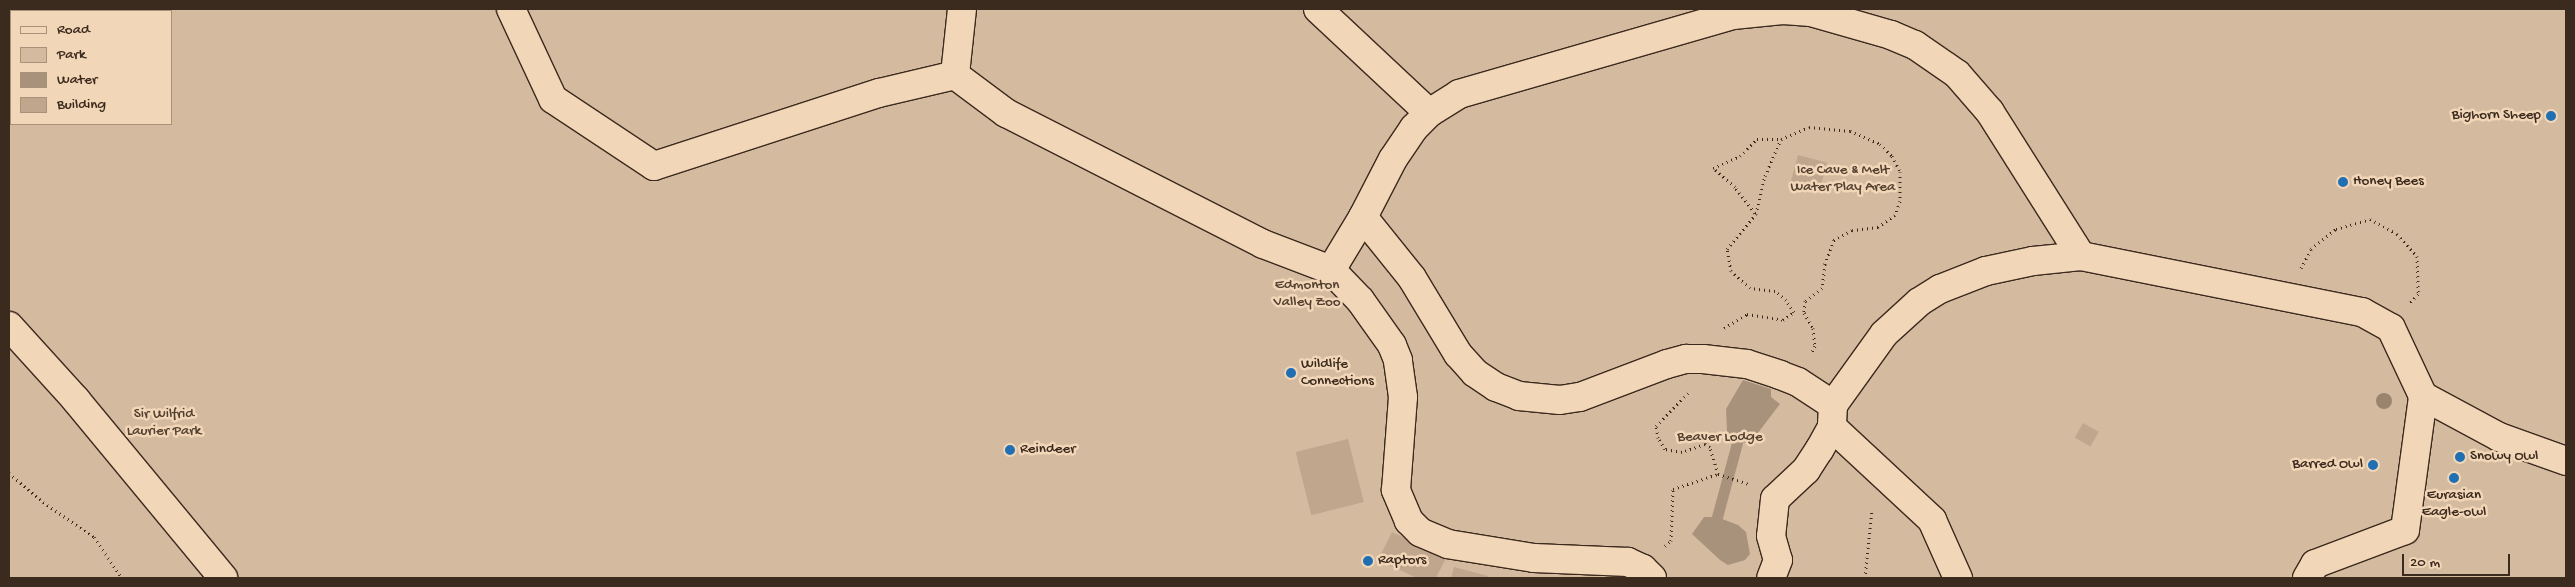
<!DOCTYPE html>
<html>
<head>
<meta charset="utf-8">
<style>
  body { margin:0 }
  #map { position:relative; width:2575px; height:587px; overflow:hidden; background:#f2d6b8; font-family:"Gochi Hand",sans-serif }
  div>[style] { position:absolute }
  .green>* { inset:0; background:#d4ba9f }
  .water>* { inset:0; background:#a9927c }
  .stream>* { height:11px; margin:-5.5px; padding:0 5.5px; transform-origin:5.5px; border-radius:5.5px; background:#a9927c }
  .building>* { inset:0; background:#bfa68d; transform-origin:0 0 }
  .path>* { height:3px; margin-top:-1.5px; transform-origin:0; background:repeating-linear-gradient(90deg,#3b2a1e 0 1px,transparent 0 5px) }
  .roads { filter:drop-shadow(1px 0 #3b2a1e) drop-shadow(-1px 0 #3b2a1e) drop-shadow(0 1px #3b2a1e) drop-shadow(0 -1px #3b2a1e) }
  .minor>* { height:28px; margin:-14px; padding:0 14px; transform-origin:14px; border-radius:14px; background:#f2d6b8 }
  .trees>* { width:16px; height:16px; margin:-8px; border-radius:50%; background:#9a846e }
  .dots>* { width:14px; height:14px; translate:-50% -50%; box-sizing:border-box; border:2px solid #f2d6b8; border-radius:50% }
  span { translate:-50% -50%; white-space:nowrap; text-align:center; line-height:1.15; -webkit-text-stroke:5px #f2d6b8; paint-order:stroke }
  .poi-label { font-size:15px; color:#3b2a1e }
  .right { translate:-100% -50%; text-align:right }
  .left { translate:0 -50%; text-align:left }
  .park-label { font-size:15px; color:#524031 }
  .frame { position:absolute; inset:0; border:10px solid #3b2a1e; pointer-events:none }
  .legend { position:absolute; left:10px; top:10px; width:162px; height:115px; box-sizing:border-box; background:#f2d6b8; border:1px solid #a9917a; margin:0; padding:6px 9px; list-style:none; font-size:15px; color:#3b2a1e }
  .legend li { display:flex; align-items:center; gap:10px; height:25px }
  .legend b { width:25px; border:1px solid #a9917a }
  .scale { position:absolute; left:2402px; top:554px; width:108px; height:22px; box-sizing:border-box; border:2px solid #3b2a1e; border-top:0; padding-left:6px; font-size:15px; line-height:18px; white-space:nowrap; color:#3b2a1e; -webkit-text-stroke:4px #f2d6b8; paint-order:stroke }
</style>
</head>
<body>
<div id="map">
  <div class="green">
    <div style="clip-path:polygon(evenodd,9px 9px,2566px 9px,2566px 578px,9px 578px,9px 9px,11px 11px,171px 11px,171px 124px,11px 124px,11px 11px)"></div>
  </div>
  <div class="water">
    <div style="clip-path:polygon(1743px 380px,1771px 389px,1771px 397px,1780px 404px,1751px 442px,1737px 443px,1727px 432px,1726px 409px)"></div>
    <div style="clip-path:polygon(1704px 517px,1717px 517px,1738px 525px,1746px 532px,1750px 554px,1745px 560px,1728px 565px,1720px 560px,1692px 534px)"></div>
  </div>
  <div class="stream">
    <div style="left:1717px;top:517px;width:77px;rotate:-74.9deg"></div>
  </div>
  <div class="building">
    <div style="left:1798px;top:155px;width:30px;height:27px;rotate:15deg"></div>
    <div style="left:2083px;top:423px;width:18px;height:17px;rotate:29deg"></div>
    <div style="left:1348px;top:439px;width:65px;height:54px;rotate:76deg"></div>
    <div style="clip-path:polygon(1392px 532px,1446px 558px,1436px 578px,1417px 578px,1378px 560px)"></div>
    <div style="clip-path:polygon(1454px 567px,1488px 576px,1487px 578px,1451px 578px)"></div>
  </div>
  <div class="path">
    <div style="left:1755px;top:213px;width:33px;rotate:-128deg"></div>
    <div style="left:1735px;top:187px;width:29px;rotate:-139deg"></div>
    <div style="left:1713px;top:168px;width:30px;rotate:-24deg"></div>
    <div style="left:1740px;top:156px;width:24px;rotate:-45deg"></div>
    <div style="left:1757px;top:139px;width:24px"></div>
    <div style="left:2301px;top:268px;width:21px;rotate:-62deg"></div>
    <div style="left:2311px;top:249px;width:32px;rotate:-39deg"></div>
    <div style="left:2336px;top:229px;width:35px;rotate:-16deg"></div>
    <div style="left:2370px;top:219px;width:31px;rotate:29deg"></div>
    <div style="left:2397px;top:234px;width:30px;rotate:48deg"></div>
    <div style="left:2417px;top:256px;width:38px;rotate:88deg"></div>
    <div style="left:2418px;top:294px;width:12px;rotate:132deg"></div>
    <div style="left:1724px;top:328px;width:27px;rotate:-31deg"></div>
    <div style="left:1747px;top:314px;width:36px;rotate:9deg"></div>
    <div style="left:1783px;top:320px;width:14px;rotate:-36deg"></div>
    <div style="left:1794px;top:312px;width:14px;rotate:-124deg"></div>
    <div style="left:1786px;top:300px;width:14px;rotate:-141deg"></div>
    <div style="left:1775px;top:291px;width:25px;rotate:-173deg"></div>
    <div style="left:1750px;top:288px;width:25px;rotate:-138deg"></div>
    <div style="left:1731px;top:271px;width:22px;rotate:-100deg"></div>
    <div style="left:1727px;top:249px;width:45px;rotate:-50.4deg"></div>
    <div style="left:1756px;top:214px;width:39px;rotate:-77deg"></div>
    <div style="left:1765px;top:176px;width:40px;rotate:-66.6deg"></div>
    <div style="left:1781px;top:139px;width:30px;rotate:-23deg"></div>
    <div style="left:1809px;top:127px;width:41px;rotate:5.6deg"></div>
    <div style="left:1850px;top:131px;width:33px;rotate:23deg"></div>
    <div style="left:1880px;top:144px;width:17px;rotate:45deg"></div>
    <div style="left:1892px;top:156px;width:18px;rotate:63deg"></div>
    <div style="left:1900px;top:172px;width:29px;rotate:90deg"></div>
    <div style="left:1900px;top:201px;width:15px;rotate:110deg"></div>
    <div style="left:1895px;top:215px;width:21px;rotate:145deg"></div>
    <div style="left:1878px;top:227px;width:26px;rotate:173deg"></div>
    <div style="left:1852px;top:230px;width:21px;rotate:151deg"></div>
    <div style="left:1834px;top:240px;width:26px;rotate:111deg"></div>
    <div style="left:1825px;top:264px;width:24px;rotate:97deg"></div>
    <div style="left:1822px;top:288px;width:21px;rotate:143deg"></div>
    <div style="left:1805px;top:301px;width:12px;rotate:95deg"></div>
    <div style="left:1804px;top:313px;width:17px;rotate:59deg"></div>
    <div style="left:1813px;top:328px;width:18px;rotate:84deg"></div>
    <div style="left:1815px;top:346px;width:7px;rotate:117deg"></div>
    <div style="left:9px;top:473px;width:45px;rotate:40.5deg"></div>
    <div style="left:43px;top:502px;width:62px;rotate:34.5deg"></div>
    <div style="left:94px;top:537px;width:50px;rotate:55.7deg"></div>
    <div style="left:1718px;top:474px;width:32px;rotate:18deg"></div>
    <div style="left:1665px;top:546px;width:8px;rotate:-40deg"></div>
    <div style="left:1671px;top:541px;width:52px;rotate:-87.8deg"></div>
    <div style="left:1673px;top:489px;width:47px;rotate:-18.4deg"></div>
    <div style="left:1718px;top:474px;width:28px;rotate:-107deg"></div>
    <div style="left:1710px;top:447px;width:6px;rotate:-149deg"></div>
    <div style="left:1705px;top:444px;width:24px;rotate:161deg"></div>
    <div style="left:1682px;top:452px;width:17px;rotate:-170deg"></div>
    <div style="left:1665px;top:449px;width:13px;rotate:-122deg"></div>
    <div style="left:1658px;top:438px;width:12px;rotate:-99deg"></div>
    <div style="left:1656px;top:426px;width:46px;rotate:-45.9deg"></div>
    <div style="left:1865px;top:578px;width:69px;rotate:-84.2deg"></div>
  </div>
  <div class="roads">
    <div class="minor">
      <div style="left:511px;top:9px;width:99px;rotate:65deg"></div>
      <div style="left:553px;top:99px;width:121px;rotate:33.6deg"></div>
      <div style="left:654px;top:166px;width:237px;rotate:-18deg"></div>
      <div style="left:879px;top:93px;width:78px;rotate:-13.3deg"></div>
      <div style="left:962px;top:9px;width:66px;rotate:96.1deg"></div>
      <div style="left:955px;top:75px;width:64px;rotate:36.7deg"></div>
      <div style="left:1006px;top:113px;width:288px;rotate:27deg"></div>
      <div style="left:1263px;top:244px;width:73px;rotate:20.9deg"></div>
      <div style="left:1318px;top:9px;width:152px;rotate:43.1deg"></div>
      <div style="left:1363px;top:217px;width:65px;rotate:-62.7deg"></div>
      <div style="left:1393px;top:159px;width:37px;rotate:-56deg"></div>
      <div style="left:1414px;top:128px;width:21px;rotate:-45deg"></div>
      <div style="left:1429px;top:113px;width:36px;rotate:-32deg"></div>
      <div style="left:1459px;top:94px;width:285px;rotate:-16.1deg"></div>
      <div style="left:1733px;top:15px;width:50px;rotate:-5.7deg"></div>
      <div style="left:1783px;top:10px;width:28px;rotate:4deg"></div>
      <div style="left:1811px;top:12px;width:83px;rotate:16deg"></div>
      <div style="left:1891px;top:35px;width:26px;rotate:23deg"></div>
      <div style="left:1915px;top:45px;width:51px;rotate:34.6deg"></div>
      <div style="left:1957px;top:74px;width:50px;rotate:49deg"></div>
      <div style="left:1990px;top:112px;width:170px;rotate:57.7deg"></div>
      <div style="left:2081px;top:256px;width:287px;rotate:11.3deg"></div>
      <div style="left:2362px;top:312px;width:33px;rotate:29deg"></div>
      <div style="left:2391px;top:328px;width:75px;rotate:64.8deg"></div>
      <div style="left:2423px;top:396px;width:86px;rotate:28.3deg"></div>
      <div style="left:2499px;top:437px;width:71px;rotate:19.7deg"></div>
      <div style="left:9px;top:326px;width:100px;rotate:47.8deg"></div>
      <div style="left:76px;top:400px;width:231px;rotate:50.4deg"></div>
      <div style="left:1833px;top:405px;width:87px;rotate:-54.3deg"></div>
      <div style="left:1884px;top:334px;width:47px;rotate:-42.4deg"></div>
      <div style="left:1919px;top:302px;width:25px;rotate:-32deg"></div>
      <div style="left:1940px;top:289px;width:49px;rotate:-21.4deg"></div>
      <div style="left:1986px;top:271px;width:48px;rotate:-12deg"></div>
      <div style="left:2033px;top:261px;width:48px;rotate:-5.9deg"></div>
      <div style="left:1832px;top:427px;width:137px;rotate:42.9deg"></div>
      <div style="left:1932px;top:520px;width:64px;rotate:65.9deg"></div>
      <div style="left:1652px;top:578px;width:13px;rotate:-135deg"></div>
      <div style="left:1643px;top:569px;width:17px;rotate:-155deg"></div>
      <div style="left:1628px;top:562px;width:94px;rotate:-177.6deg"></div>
      <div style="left:1534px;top:558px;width:87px;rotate:-170.8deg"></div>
      <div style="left:1448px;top:544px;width:30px;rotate:-157deg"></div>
      <div style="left:1420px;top:532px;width:16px;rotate:-135deg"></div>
      <div style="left:1409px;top:521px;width:34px;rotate:-113deg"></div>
      <div style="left:1396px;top:490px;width:93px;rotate:-85.7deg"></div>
      <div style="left:1403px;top:397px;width:37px;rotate:-98deg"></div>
      <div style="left:1398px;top:360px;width:16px;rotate:-112deg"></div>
      <div style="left:1392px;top:345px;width:55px;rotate:-125.4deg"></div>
      <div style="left:1360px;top:300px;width:42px;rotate:-134deg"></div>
      <div style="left:1331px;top:270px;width:62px;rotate:-58.9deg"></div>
      <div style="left:1363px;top:217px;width:78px;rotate:51.2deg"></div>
      <div style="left:1412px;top:278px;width:89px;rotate:58.8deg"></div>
      <div style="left:1458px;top:354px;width:25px;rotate:48deg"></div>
      <div style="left:1475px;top:373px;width:25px;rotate:34deg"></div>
      <div style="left:1496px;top:387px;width:25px;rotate:21deg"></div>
      <div style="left:1519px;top:396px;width:41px;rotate:5.6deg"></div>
      <div style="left:1560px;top:400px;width:20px;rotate:-9deg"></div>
      <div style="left:1580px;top:397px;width:93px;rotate:-20.8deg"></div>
      <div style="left:1667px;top:364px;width:20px;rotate:-15deg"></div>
      <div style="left:1686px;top:359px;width:17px"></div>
      <div style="left:1703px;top:359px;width:44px;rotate:6.5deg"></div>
      <div style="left:1747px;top:364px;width:35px;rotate:18deg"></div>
      <div style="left:1780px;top:375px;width:19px;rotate:21deg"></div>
      <div style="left:1798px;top:382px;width:42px;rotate:33.3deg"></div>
      <div style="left:1833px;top:405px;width:22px;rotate:93deg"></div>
      <div style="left:1832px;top:427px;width:26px;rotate:119deg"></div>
      <div style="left:1819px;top:450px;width:24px;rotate:123deg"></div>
      <div style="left:1806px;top:470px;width:42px;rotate:136.9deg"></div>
      <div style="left:1775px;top:499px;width:37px;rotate:96deg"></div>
      <div style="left:1771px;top:536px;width:25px;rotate:74deg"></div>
      <div style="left:1778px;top:560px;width:19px;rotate:111deg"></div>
      <div style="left:2307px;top:578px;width:16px;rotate:-60deg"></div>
      <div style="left:2315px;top:564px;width:96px;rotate:-20.7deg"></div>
      <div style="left:2405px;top:530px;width:135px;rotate:-82.3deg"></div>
    </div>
  </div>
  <div class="trees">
    <div style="left:2384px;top:401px"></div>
  </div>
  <div class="dots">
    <div style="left:2551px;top:116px;background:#1f6fb2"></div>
    <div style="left:2343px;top:182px;background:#1f6fb2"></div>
    <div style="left:1291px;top:373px;background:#1f6fb2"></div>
    <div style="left:1010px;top:450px;background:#1f6fb2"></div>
    <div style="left:2460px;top:457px;background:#1f6fb2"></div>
    <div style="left:2373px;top:465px;background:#1f6fb2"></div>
    <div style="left:2454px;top:478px;background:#1f6fb2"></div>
    <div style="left:1368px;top:561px;background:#1f6fb2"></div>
  </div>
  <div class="poi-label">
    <span class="right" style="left:2541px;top:116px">Bighorn Sheep</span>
    <span class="left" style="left:2353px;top:182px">Honey Bees</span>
    <span class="left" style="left:1301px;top:373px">Wildlife<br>Connections</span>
    <span class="left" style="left:1020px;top:450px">Reindeer</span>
    <span class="left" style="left:2470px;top:457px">Snowy Owl</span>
    <span class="right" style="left:2363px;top:465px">Barred Owl</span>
    <span style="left:2454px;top:504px">Eurasian<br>Eagle-owl</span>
    <span class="left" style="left:1378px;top:561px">Raptors</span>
  </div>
  <div class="park-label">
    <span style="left:1843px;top:179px">Ice Cave &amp; Melt<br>Water Play Area</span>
    <span style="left:1307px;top:294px">Edmonton<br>Valley Zoo</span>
    <span style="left:164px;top:423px">Sir Wilfrid<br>Laurier Park</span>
    <span style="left:1720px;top:438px">Beaver Lodge</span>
  </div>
  <div class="frame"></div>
  <ul class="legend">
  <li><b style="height:6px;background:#f2d6b8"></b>Road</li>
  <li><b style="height:14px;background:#d4ba9f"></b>Park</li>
  <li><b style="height:14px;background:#a9927c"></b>Water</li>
  <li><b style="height:14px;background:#bfa68d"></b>Building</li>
  </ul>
  <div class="scale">20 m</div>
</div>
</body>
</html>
